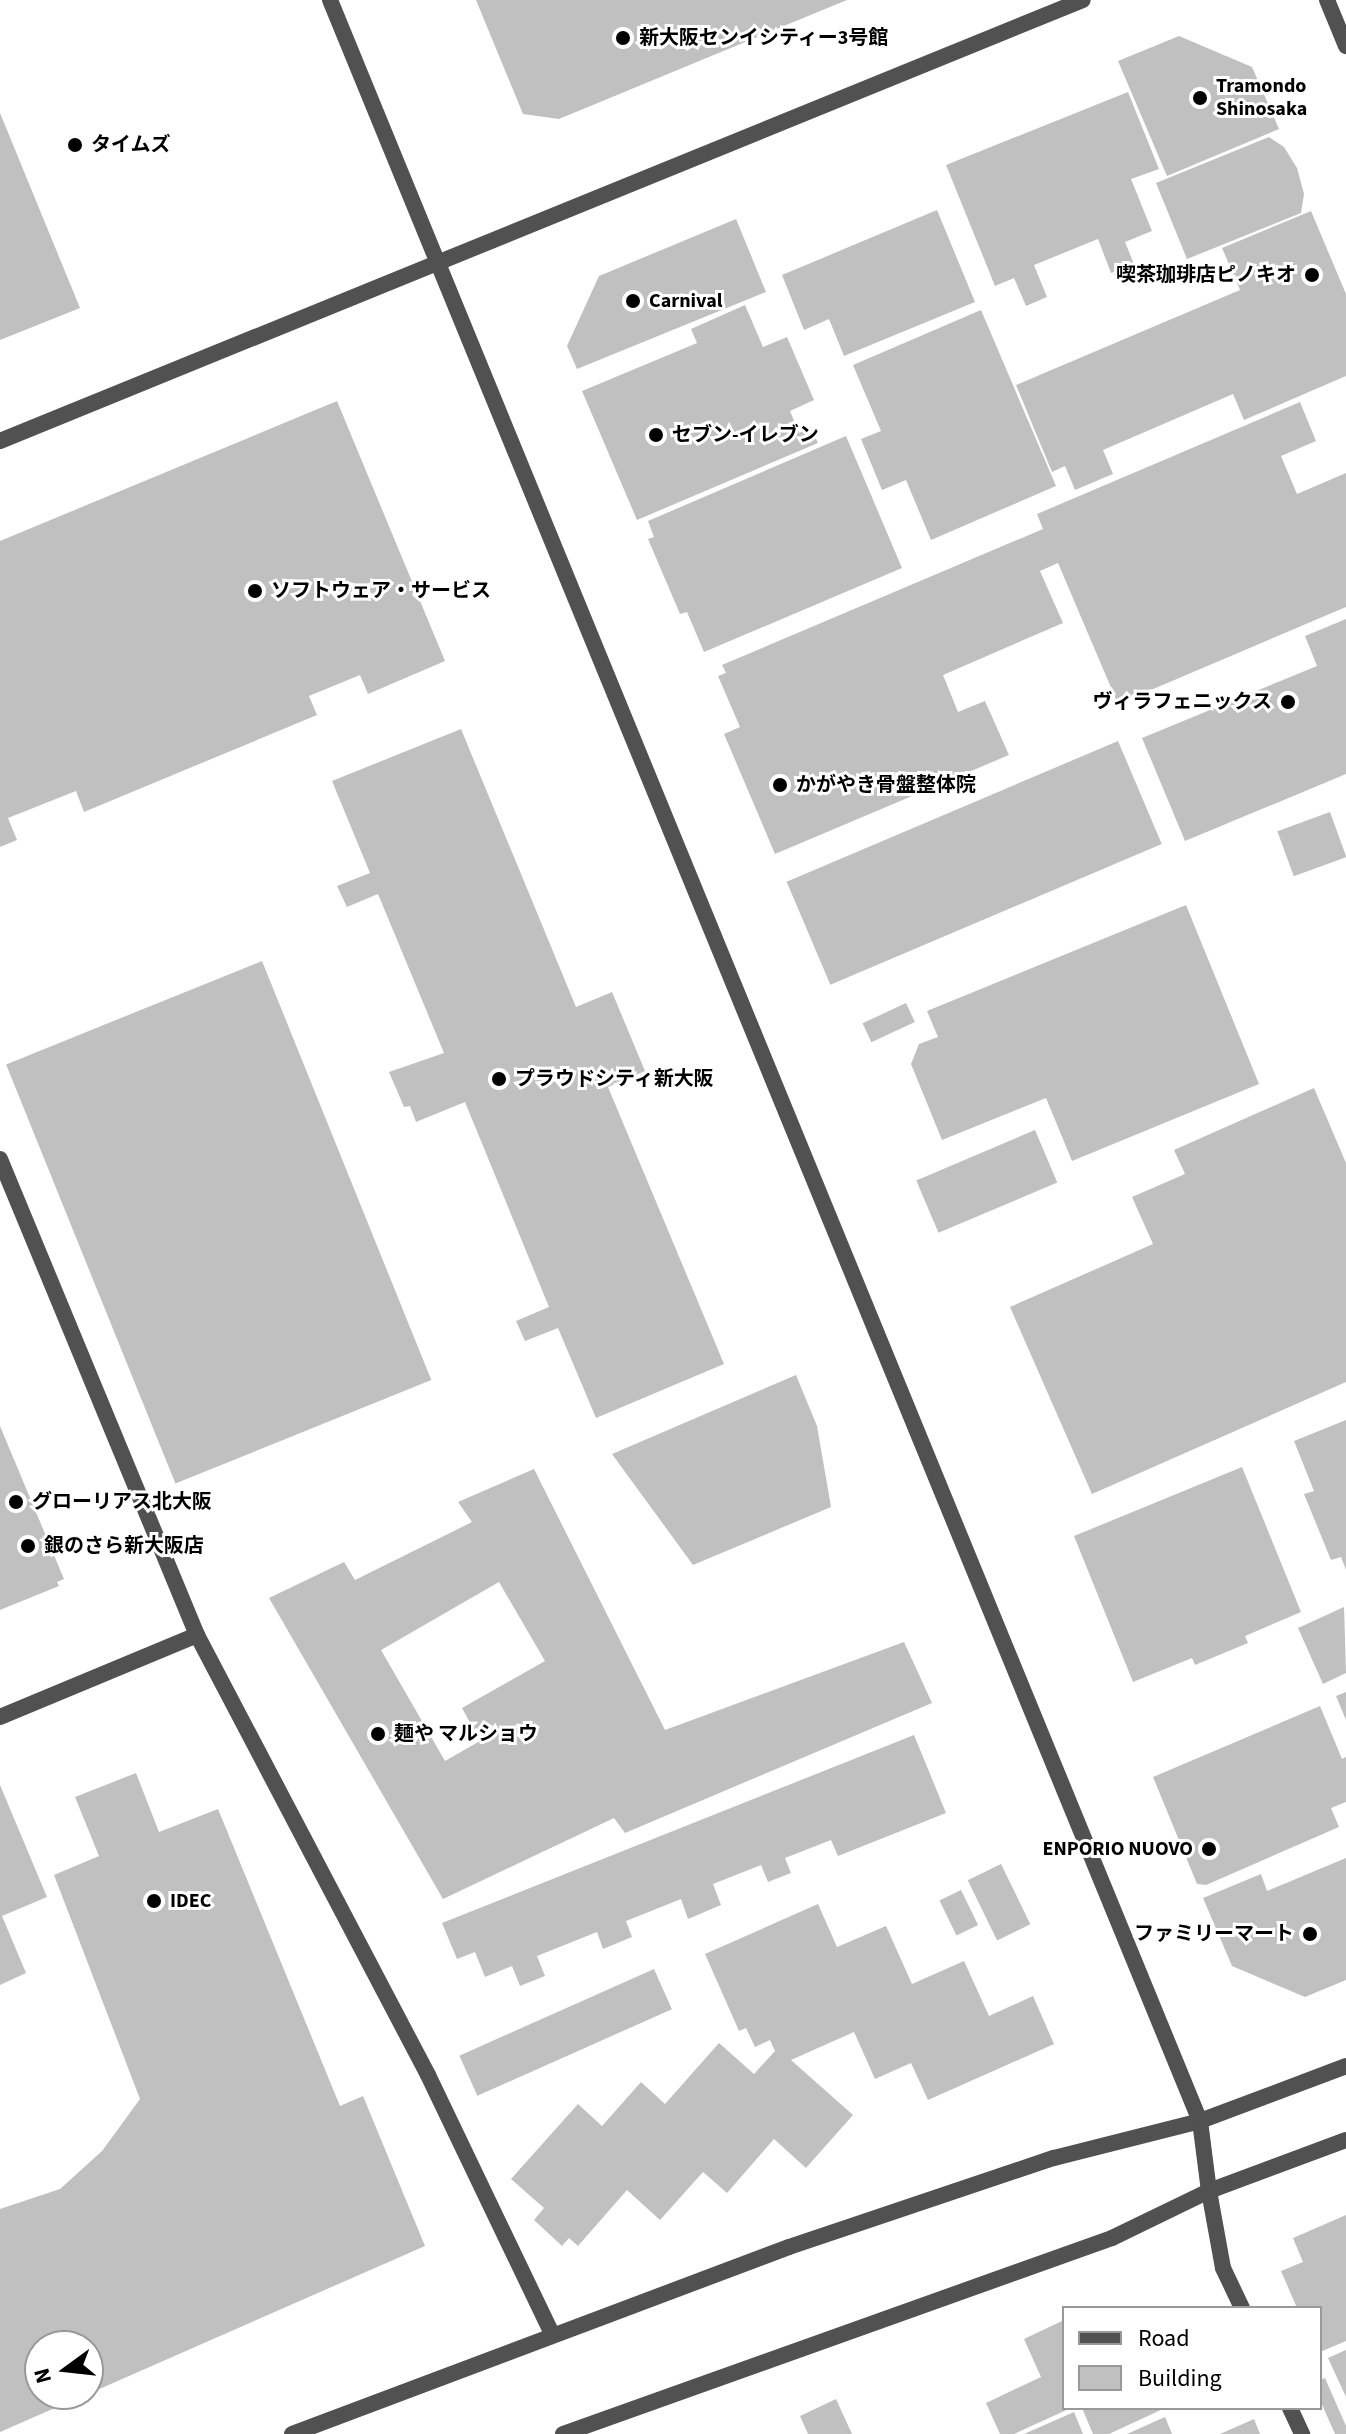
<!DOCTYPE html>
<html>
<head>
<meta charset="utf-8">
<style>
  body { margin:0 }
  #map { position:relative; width:1346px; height:2434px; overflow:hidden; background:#fff; font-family:"Source Sans 3","Noto Sans JP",sans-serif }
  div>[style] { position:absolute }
  .building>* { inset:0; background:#c0c0c0; transform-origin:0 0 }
  .minor>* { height:16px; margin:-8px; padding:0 8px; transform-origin:8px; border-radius:8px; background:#515151 }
  .tertiary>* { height:16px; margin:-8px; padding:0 8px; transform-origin:8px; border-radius:8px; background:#515151 }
  .dots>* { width:22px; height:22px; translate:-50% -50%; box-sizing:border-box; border:4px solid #fff; border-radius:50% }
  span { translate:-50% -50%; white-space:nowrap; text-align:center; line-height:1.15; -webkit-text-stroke:6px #fff; paint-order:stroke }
  .poi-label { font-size:20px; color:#000; font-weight:700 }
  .left { translate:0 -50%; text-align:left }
  .right { translate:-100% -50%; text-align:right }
  .legend { position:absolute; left:1062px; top:2306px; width:260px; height:104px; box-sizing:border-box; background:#fff; border:2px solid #999; margin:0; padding:10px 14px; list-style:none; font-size:24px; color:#000 }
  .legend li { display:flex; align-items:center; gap:16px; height:40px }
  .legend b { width:40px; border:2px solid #999 }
  .north { position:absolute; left:24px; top:2330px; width:80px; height:80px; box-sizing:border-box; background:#fff; border:2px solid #999; border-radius:50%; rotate:255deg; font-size:22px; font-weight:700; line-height:32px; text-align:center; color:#000 }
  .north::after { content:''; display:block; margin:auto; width:28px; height:36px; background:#000; clip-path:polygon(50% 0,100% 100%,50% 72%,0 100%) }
</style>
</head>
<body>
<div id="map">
  <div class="building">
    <div style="clip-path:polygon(476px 0,847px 0,559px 119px,523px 114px)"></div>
    <div style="clip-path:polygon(1179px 36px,1252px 67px,1279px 129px,1167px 176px,1118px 61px)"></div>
    <div style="clip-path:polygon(1128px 92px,1159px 169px,1131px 179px,1152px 231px,1125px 242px,1134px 264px,1111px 273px,1098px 239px,1034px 265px,1047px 297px,1026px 306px,1014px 278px,995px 286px,946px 165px)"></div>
    <div style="clip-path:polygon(0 113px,80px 308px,0 340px)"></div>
    <div style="clip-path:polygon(1269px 137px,1284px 147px,1297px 168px,1304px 194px,1301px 213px,1187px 259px,1156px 183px)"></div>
    <div style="clip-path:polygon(937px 210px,975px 302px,844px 356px,829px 319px,804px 330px,782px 275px)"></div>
    <div style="clip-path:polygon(1311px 211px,1346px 294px,1346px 376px,1244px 420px,1233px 394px,1103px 450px,1113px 474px,1075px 490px,1065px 466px,1052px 472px,1016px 385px,1240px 290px,1222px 248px)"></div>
    <div style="clip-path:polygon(736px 219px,766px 292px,577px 369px,567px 346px,599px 276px)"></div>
    <div style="clip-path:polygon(745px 305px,763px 347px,787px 337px,814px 400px,790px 411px,799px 433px,811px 427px,818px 443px,637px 520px,582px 391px,697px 343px,691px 329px)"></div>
    <div style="clip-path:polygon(981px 310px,1056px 486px,931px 540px,906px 480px,882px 490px,861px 439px,881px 431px,853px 365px)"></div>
    <div style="clip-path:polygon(337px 401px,445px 661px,368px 694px,360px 675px,309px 696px,317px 715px,84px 812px,76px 791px,8px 818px,17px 840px,0 847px,0 541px)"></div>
    <div style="clip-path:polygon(1300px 402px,1316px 441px,1281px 456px,1297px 494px,1346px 473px,1346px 607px,1118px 704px,1058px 563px,1040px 571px,1063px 623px,943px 675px,958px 712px,985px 701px,1009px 755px,775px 854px,724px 734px,740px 727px,718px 676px,726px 673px,722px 665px,1043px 529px,1037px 514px)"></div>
    <div style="clip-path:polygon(846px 436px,902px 568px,704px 652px,687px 612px,680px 614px,648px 539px,654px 537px,648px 521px)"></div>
    <div style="clip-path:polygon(1346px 619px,1346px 774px,1185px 841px,1142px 738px,1317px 666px,1305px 636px)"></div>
    <div style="clip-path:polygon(461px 729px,576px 1007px,612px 992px,645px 1071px,608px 1087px,724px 1364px,596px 1418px,558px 1328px,525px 1341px,516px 1321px,549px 1307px,465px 1102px,416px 1122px,410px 1106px,404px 1107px,389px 1072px,444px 1053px,378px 894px,347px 907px,337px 886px,370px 873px,332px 781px)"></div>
    <div style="left:1118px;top:741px;width:112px;height:360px;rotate:67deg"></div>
    <div style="left:1330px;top:812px;width:48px;height:56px;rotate:70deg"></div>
    <div style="clip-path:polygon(1186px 905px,1259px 1084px,1072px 1161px,1046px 1098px,942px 1140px,911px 1064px,919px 1044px,938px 1037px,927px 1011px)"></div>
    <div style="left:262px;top:961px;width:452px;height:276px;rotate:68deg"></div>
    <div style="left:906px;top:1003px;width:21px;height:48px;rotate:65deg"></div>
    <div style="clip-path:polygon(1314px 1088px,1346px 1163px,1346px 1382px,1092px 1494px,1010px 1307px,1153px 1244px,1132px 1197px,1185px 1174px,1174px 1150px)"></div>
    <div style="left:1035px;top:1130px;width:57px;height:129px;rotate:67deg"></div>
    <div style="clip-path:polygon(796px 1375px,817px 1426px,831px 1507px,693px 1565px,612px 1454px)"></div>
    <div style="clip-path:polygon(1346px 1420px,1346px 1570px,1341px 1557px,1331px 1560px,1304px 1494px,1314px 1491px,1294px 1441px)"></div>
    <div style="clip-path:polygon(0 1426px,64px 1579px,57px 1582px,59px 1586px,0 1610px)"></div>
    <div style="clip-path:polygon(1242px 1467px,1301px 1612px,1245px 1636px,1248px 1643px,1195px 1665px,1192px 1658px,1133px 1682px,1074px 1536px)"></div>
    <div style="clip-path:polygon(evenodd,534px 1469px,665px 1730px,904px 1642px,932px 1703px,625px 1833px,614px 1818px,443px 1899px,269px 1598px,344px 1562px,355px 1580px,472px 1522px,458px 1502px,534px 1469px,499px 1582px,545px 1661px,462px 1708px,480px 1741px,445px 1761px,381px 1650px,499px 1582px)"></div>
    <div style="clip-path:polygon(1344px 1607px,1346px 1673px,1323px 1684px,1298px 1628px)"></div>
    <div style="clip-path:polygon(1346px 1692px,1346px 1720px,1336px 1696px)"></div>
    <div style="clip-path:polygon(1320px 1706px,1342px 1759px,1346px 1757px,1346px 1802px,1331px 1808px,1339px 1827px,1206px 1885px,1197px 1884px,1153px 1777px)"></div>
    <div style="clip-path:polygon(914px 1735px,946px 1813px,838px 1856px,831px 1840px,785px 1858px,791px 1873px,768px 1882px,761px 1865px,713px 1884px,721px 1905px,688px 1919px,681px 1899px,626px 1921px,632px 1937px,603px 1949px,597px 1932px,537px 1956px,545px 1976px,520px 1986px,512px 1966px,485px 1977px,475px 1952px,457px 1959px,442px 1923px)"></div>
    <div style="clip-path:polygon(136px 1773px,159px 1832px,218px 1809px,340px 2106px,363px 2096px,425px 2246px,88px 2394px,88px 2346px,40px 2346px,40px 2394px,87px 2394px,0 2432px,0 2209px,60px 2189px,102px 2151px,140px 2099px,54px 1875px,99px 1856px,75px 1797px)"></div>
    <div style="clip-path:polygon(0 1785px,47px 1897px,2px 1916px,26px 1973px,0 1985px)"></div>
    <div style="clip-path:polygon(1346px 1858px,1346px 1980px,1305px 1997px,1232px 1966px,1203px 1898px,1261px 1874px,1267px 1891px)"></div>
    <div style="left:1001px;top:1864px;width:67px;height:37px;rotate:64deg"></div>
    <div style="left:961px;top:1890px;width:39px;height:24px;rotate:64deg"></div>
    <div style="clip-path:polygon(818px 1904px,837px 1947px,886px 1926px,912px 1984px,964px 1961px,989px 2016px,1033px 1996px,1054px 2044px,928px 2100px,911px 2063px,875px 2079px,854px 2032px,791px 2060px,853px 2115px,806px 2168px,774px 2139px,727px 2193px,703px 2172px,660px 2220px,627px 2190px,578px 2246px,569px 2238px,562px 2246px,534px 2220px,544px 2208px,511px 2179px,578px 2104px,602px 2126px,641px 2082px,665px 2104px,719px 2043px,754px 2074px,775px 2051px,770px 2040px,755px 2047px,746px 2028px,739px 2031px,705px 1954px)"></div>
    <div style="left:654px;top:1969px;width:44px;height:213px;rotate:66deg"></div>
    <div style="clip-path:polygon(1346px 2215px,1346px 2341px,1320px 2352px,1320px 2308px,1297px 2308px,1281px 2271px,1303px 2262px,1293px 2238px)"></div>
    <div style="clip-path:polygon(1064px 2320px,1064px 2408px,1071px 2408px,1014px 2434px,1000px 2434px,986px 2403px,1041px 2377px,1024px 2339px)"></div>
    <div style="clip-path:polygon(1346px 2350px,1346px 2397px,1328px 2358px)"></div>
    <div style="clip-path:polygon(1325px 2378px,1346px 2426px,1346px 2434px,1335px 2434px,1320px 2400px,1320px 2380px)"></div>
    <div style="clip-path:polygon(836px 2399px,852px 2434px,808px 2434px,800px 2416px)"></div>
    <div style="clip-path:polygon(1082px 2408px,1165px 2408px,1109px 2434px,1093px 2434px)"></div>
    <div style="clip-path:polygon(1074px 2412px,1083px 2434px,1024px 2434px)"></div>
    <div style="clip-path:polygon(1165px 2417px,1172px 2434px,1127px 2434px)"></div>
    <div style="clip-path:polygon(1254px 2419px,1260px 2434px,1220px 2434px)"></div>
  </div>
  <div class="minor">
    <div style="left:0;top:1159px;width:515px;rotate:67.52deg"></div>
    <div style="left:197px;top:1635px;width:213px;rotate:157.4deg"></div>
    <div style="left:197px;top:1635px;width:497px;rotate:62.3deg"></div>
    <div style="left:428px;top:2075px;width:287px;rotate:64.4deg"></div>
    <div style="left:1290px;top:2408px;width:29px;rotate:65deg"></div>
    <div style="left:292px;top:2434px;width:531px;rotate:-20.62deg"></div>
    <div style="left:789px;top:2247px;width:280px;rotate:-18.6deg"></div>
    <div style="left:1054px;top:2158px;width:151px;rotate:-14.2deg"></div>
    <div style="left:563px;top:2434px;width:583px;rotate:-19.65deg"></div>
    <div style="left:1112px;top:2238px;width:108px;rotate:-25.9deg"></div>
    <div style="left:1209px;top:2191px;width:78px;rotate:79.7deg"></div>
    <div style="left:1223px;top:2268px;width:44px;rotate:64.6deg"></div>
  </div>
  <div class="tertiary">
    <div style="left:330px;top:0;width:2292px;rotate:67.7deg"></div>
    <div style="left:1200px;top:2121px;width:71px;rotate:82.7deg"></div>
    <div style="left:1209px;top:2191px;width:146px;rotate:-20.4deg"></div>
    <div style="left:1327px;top:0;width:50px;rotate:67.6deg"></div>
    <div style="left:0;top:441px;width:1169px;rotate:-22.16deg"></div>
    <div style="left:1200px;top:2121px;width:156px;rotate:-20.6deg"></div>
  </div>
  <div class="dots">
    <div style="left:623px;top:38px;background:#000"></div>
    <div style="left:1200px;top:98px;background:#000"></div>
    <div style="left:75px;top:145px;background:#000"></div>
    <div style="left:1312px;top:275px;background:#000"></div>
    <div style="left:633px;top:301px;background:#000"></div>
    <div style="left:656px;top:435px;background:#000"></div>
    <div style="left:255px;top:591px;background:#000"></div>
    <div style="left:1288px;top:702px;background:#000"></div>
    <div style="left:780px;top:785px;background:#000"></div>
    <div style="left:499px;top:1079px;background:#000"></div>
    <div style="left:16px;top:1502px;background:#000"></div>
    <div style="left:28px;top:1546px;background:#000"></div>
    <div style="left:378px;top:1734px;background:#000"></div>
    <div style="left:1209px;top:1849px;background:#000"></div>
    <div style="left:154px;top:1901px;background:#000"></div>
    <div style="left:1310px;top:1934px;background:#000"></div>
  </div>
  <div class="poi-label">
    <span class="left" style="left:639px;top:38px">新大阪センイシティー3号館</span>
    <span class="left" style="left:1216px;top:98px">Tramondo<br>Shinosaka</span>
    <span class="left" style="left:91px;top:145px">タイムズ</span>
    <span class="right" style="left:1296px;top:275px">喫茶珈琲店ピノキオ</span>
    <span class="left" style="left:649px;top:301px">Carnival</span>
    <span class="left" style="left:672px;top:435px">セブン-イレブン</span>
    <span class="left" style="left:271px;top:591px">ソフトウェア・サービス</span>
    <span class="right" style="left:1272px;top:702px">ヴィラフェニックス</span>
    <span class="left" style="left:796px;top:785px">かがやき骨盤整体院</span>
    <span class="left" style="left:515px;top:1079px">プラウドシティ新大阪</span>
    <span class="left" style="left:32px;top:1502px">グローリアス北大阪</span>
    <span class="left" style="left:44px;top:1546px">銀のさら新大阪店</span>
    <span class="left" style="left:394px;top:1734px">麺や マルショウ</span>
    <span class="right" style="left:1193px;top:1849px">ENPORIO NUOVO</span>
    <span class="left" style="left:170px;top:1901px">IDEC</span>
    <span class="right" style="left:1294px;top:1934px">ファミリーマート</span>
  </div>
  <ul class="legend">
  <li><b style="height:10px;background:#515151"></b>Road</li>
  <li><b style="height:22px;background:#c0c0c0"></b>Building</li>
  </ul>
  <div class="north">N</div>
</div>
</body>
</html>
